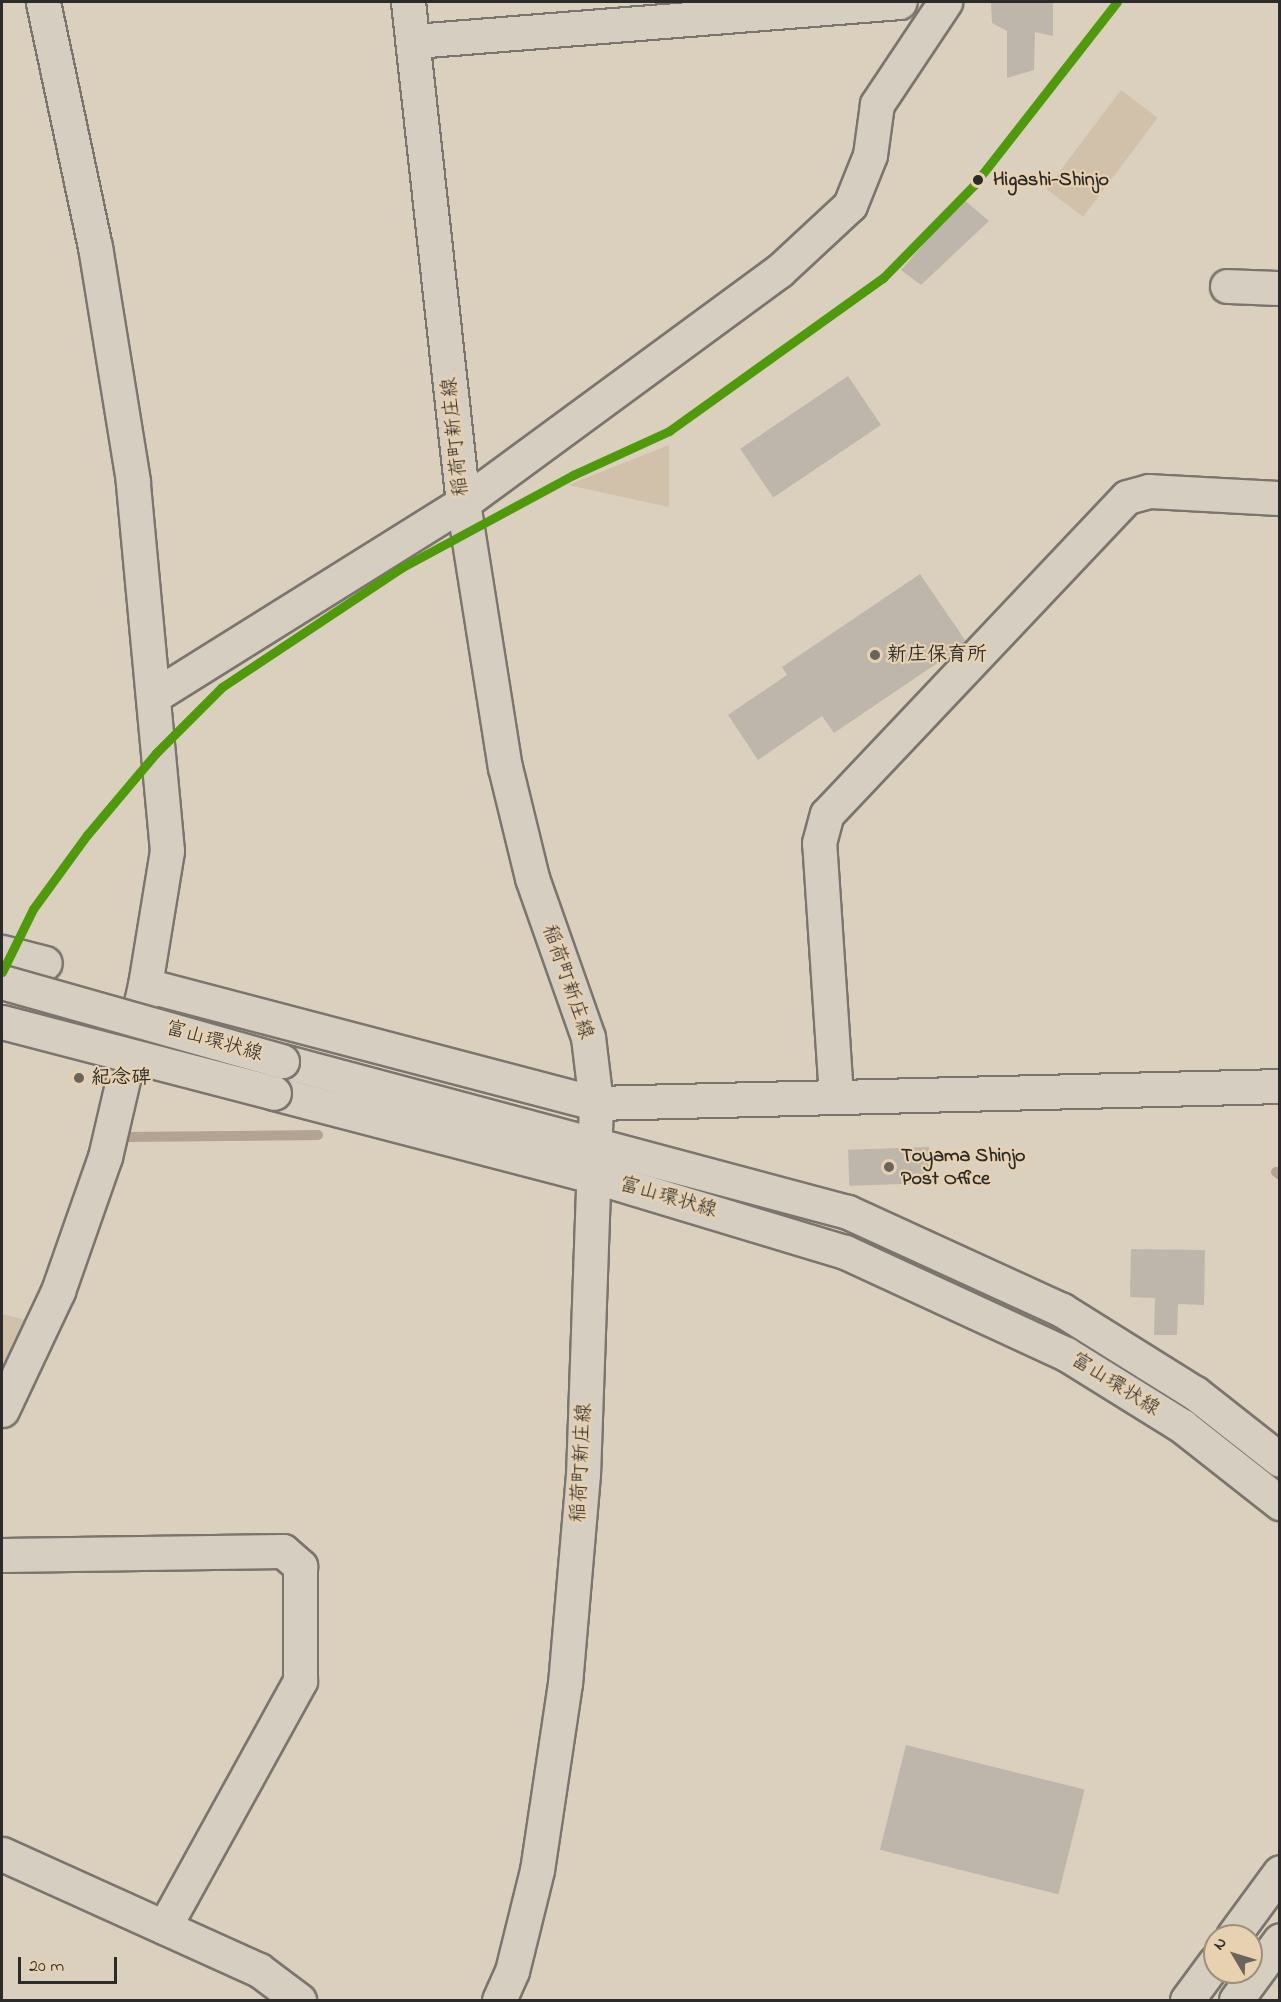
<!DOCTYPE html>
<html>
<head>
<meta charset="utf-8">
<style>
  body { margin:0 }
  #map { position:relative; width:1281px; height:2002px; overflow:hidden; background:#dbcfbe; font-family:"Indie Flower","Klee One",sans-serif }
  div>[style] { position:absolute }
  .green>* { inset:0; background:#d1c1ab; transform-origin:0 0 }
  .stream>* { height:10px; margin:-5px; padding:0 5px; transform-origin:5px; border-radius:5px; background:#b2a491 }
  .building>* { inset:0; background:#beb6aa; transform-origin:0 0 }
  .roads { filter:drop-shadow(2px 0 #7a756d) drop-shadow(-2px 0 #7a756d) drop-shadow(0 2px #7a756d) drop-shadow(0 -2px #7a756d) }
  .minor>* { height:33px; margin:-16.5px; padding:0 16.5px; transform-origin:16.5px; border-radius:16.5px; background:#d7cec2 }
  .major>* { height:33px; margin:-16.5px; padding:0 16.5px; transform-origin:16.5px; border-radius:16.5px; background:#d7cec2 }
  .highway>* { height:33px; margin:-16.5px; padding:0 16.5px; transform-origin:16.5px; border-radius:16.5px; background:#d7cec2 }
  .bridges { filter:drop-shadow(2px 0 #7a756d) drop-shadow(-2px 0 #7a756d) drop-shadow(0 2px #7a756d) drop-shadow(0 -2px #7a756d) }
  .major-bridge>* { height:33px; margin:-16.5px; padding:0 16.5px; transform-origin:16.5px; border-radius:16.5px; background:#d7cec2 }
  .rail-1>* { height:9px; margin:-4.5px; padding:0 4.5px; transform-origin:4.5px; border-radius:4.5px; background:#4f9a0a }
  .dots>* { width:16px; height:16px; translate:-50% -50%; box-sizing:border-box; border:3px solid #e8d1b1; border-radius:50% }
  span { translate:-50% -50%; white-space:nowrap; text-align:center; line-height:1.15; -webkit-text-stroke:4.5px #e8d1b1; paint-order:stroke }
  .stop-label { font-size:20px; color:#2b2b2b; font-weight:700 }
  .left { translate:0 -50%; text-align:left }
  .street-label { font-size:20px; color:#2b2b2b }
  .poi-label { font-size:20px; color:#2b2b2b; font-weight:700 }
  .frame { position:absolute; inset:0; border:3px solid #2b2b2b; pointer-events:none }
  .north { position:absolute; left:1203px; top:1924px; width:60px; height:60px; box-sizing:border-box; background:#e8d1b1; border:2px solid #9c8f7b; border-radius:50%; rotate:308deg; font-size:16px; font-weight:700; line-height:24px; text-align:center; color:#2b2b2b }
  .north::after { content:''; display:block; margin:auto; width:21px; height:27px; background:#69645e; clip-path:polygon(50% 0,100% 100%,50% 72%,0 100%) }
  .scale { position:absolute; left:18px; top:1957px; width:99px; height:27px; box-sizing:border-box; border:3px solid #2b2b2b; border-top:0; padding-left:8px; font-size:18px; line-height:21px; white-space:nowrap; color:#2b2b2b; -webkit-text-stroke:4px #e8d1b1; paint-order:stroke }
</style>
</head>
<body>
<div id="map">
  <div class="green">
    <div style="left:1121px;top:90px;width:46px;height:124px;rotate:37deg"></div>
    <div style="clip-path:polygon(669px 445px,669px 507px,568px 485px)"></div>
    <div style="clip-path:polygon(2px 1314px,30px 1321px,2px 1374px)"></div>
  </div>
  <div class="stream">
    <div style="left:126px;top:1137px;width:192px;rotate:-0.6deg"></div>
    <div style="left:1276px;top:1172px;width:5px;rotate:37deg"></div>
  </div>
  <div class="building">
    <div style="clip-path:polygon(991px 2px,1053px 2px,1053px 36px,1035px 32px,1034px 70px,1007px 78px,1007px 31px,992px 23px)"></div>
    <div style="clip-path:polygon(963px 199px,989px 221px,921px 285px,901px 270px)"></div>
    <div style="left:848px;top:376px;width:59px;height:130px;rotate:56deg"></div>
    <div style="clip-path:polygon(920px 574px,967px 643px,834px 733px,822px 716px,758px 760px,728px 715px,787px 675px,782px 667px)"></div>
    <div style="left:929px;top:1147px;width:36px;height:81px;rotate:88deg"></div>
    <div style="clip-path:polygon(1131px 1249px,1205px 1250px,1204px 1305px,1178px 1304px,1177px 1335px,1154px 1335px,1155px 1298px,1130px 1297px)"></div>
    <div style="left:906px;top:1745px;width:184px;height:108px;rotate:14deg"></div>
  </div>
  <div class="roads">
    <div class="minor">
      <div style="left:415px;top:41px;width:486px;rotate:-4.6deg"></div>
      <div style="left:1227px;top:286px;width:53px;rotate:2.2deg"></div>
      <div style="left:154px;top:696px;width:364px;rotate:-32deg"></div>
      <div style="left:463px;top:503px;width:392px;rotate:-36.3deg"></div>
      <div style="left:779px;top:271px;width:97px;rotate:-42.9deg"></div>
      <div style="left:850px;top:205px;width:54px;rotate:-68.2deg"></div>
      <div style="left:870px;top:155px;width:51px;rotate:-82.2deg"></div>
      <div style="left:877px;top:104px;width:123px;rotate:-56.3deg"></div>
      <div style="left:2px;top:952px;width:44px;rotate:14.3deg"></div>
      <div style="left:145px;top:985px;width:466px;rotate:14.7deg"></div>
      <div style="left:596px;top:1103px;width:684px;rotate:-1.42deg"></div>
      <div style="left:836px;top:1096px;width:254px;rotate:-93.8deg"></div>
      <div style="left:819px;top:843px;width:30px;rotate:-75deg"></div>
      <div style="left:827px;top:814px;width:436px;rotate:-46.6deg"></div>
      <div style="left:1127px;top:497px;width:23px;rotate:-15deg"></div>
      <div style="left:1149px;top:491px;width:131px;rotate:3.1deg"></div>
      <div style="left:2px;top:1410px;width:132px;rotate:-64.8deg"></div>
      <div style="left:58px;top:1291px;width:142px;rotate:-70.7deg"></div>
      <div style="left:105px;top:1157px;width:177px;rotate:-76.9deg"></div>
      <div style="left:145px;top:985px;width:136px;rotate:-80.7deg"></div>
      <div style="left:167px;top:851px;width:372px;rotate:-95.3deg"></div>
      <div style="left:133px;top:481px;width:237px;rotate:-99.2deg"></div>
      <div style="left:95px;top:247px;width:250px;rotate:-102deg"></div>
      <div style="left:2px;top:1555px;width:281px;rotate:-0.8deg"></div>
      <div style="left:283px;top:1551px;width:23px;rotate:41deg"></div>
      <div style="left:300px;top:1566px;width:115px;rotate:90deg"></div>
      <div style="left:300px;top:1681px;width:281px;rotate:118.9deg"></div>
      <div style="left:2px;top:1854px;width:282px;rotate:24.3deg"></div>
      <div style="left:259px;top:1970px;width:50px;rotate:36.9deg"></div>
    </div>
    <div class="major">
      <div style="left:408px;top:2px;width:504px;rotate:83.74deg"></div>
      <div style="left:463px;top:503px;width:267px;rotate:81deg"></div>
      <div style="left:505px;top:767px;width:114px;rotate:76.3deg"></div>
      <div style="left:532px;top:878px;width:169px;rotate:70.6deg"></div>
      <div style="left:588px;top:1037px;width:66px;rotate:83.1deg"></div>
      <div style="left:596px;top:1103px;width:371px;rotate:92deg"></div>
      <div style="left:583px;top:1474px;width:210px;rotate:94.9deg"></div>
      <div style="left:565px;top:1683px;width:189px;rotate:98.5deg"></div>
      <div style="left:537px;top:1870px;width:104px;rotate:103.9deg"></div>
      <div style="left:512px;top:1971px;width:32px;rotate:114deg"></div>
      <div style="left:282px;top:1061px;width:586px;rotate:14.94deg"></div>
      <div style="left:848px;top:1212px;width:235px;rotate:24.6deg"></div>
      <div style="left:1062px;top:1310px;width:157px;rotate:32deg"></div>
      <div style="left:1195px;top:1393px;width:108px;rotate:38.2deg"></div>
      <div style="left:274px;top:1093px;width:330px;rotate:14.6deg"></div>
      <div style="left:593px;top:1176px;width:263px;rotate:16.8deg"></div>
      <div style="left:845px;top:1252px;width:243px;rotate:24.8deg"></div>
      <div style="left:1066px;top:1354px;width:137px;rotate:31.8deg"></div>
      <div style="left:1182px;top:1426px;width:125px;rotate:38.2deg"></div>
    </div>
    <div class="highway">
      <div style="left:1233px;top:1936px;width:79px;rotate:-53.7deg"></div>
      <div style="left:1187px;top:2000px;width:47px;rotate:-53.6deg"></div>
      <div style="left:1236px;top:2000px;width:74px;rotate:-53.7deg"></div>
    </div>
  </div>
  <div class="bridges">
    <div class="major-bridge">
      <div style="left:2px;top:982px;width:291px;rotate:15.8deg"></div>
      <div style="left:2px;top:1022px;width:281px;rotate:14.6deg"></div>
    </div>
  </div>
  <div class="rail-1">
    <div style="left:2px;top:972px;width:70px;rotate:-63.8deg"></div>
    <div style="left:33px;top:909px;width:92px;rotate:-53.9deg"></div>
    <div style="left:87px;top:835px;width:107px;rotate:-49.9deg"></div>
    <div style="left:156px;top:753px;width:93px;rotate:-45deg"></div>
    <div style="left:222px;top:687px;width:215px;rotate:-33.6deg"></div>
    <div style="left:401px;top:568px;width:196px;rotate:-28.4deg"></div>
    <div style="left:573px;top:475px;width:106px;rotate:-24.6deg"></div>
    <div style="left:669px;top:431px;width:263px;rotate:-35.6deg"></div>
    <div style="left:883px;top:278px;width:129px;rotate:-45.6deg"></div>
    <div style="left:973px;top:186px;width:234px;rotate:-52deg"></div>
  </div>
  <div class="dots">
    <div style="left:978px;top:180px;background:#2b2b2b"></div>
    <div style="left:875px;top:655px;background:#69645e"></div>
    <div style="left:79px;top:1078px;background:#69645e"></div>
    <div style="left:889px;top:1167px;background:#69645e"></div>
  </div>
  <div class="stop-label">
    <span class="left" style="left:993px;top:180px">Higashi-Shinjo</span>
  </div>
  <div class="street-label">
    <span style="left:456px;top:437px;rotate:-96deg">稲荷町新庄線</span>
    <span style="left:567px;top:982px;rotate:71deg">稲荷町新庄線</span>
    <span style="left:214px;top:1042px;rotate:16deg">富山環状線</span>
    <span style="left:668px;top:1198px;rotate:16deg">富山環状線</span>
    <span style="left:1115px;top:1385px;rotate:32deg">富山環状線</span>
    <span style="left:582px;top:1463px;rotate:-87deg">稲荷町新庄線</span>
  </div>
  <div class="poi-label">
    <span class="left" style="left:887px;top:655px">新庄保育所</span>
    <span class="left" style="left:91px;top:1078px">紀念碑</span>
    <span class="left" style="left:901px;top:1168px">Toyama Shinjo<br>Post Office</span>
  </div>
  <div class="frame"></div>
  <div class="north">N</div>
  <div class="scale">20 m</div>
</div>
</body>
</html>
